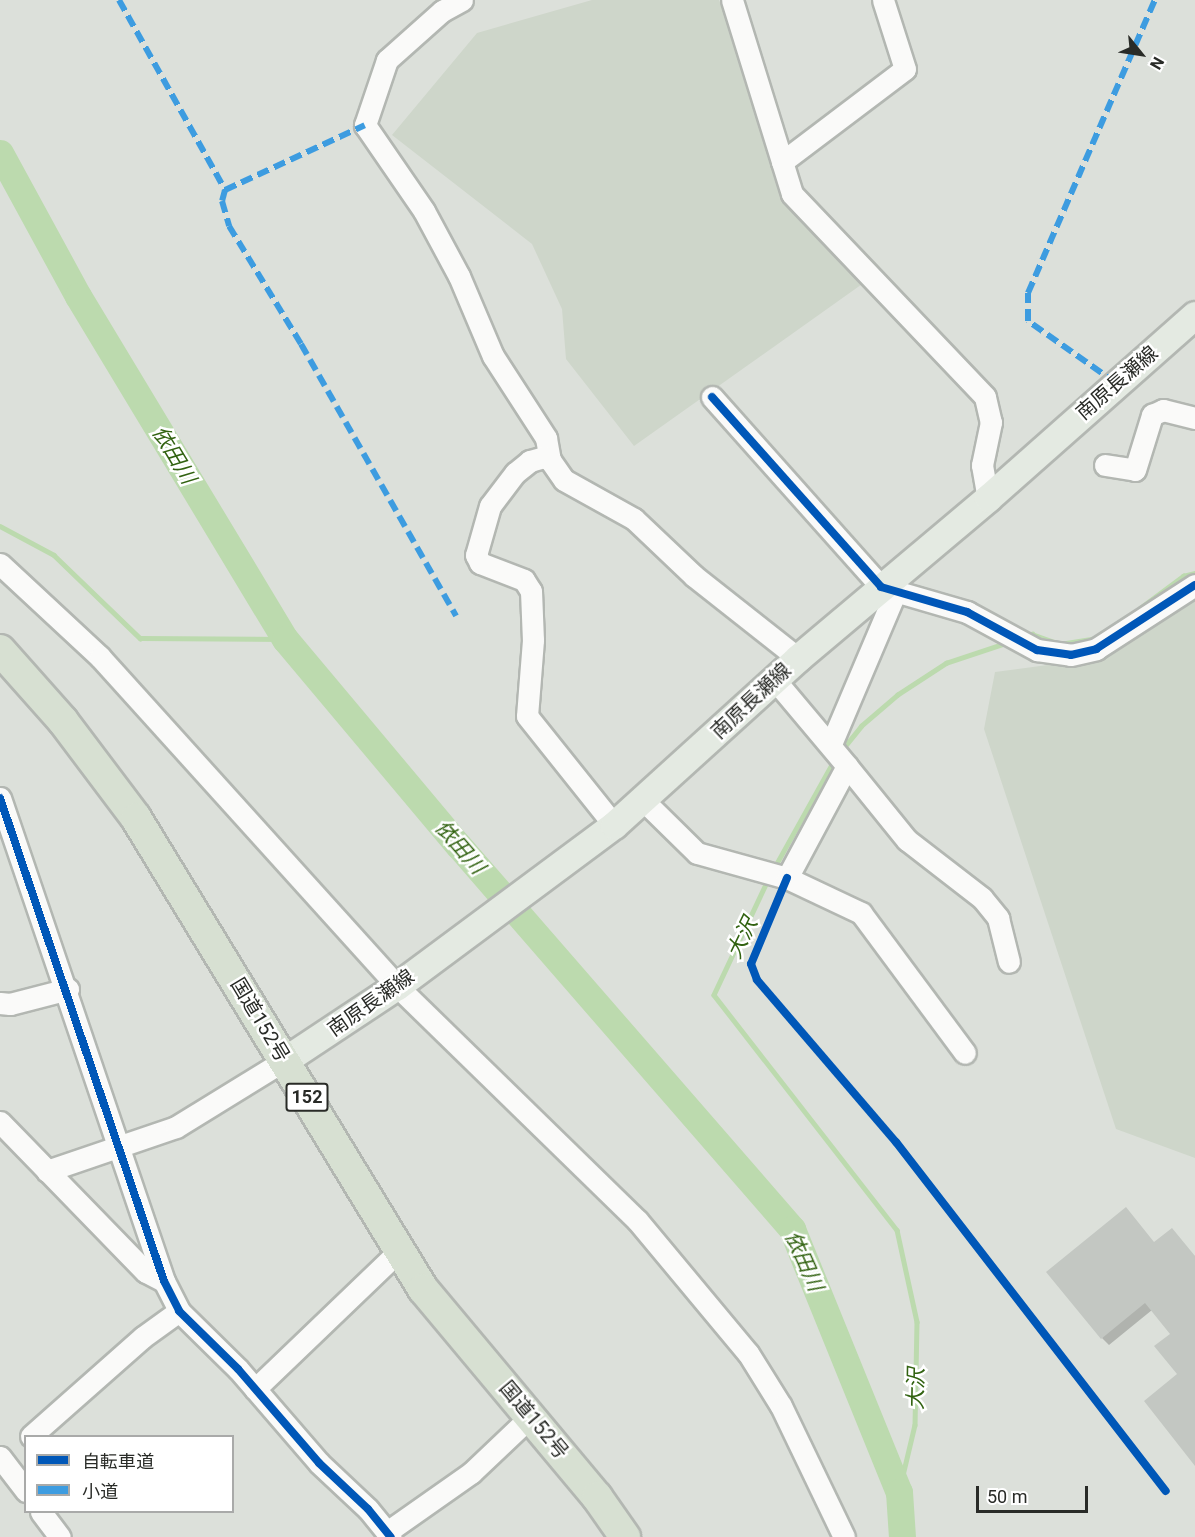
<!DOCTYPE html>
<html>
<head>
<meta charset="utf-8">
<style>
  body { margin:0 }
  #map { position:relative; width:1195px; height:1537px; overflow:hidden; background:#dce0da; font-family:Roboto,"Noto Sans JP",sans-serif }
  div>[style] { position:absolute }
  .built>* { inset:0; background:#ced6ca }
  .shadow>* { inset:0; background:#0003 }
  .stream>* { height:4.5px; margin:-2.25px; padding:0 2.25px; transform-origin:2.25px; border-radius:2.25px; background:#bcdaae }
  .river>* { height:27px; margin:-13.5px; padding:0 13.5px; transform-origin:13.5px; border-radius:13.5px; background:#bcdaae }
  .building>* { inset:0; background:#c3c7c2 }
  .roads { filter:drop-shadow(2px 0 #b3b7b2) drop-shadow(-2px 0 #b3b7b2) drop-shadow(0 2px #b3b7b2) drop-shadow(0 -2px #b3b7b2) }
  .minor>* { height:21px; margin:-10.5px; padding:0 10.5px; transform-origin:10.5px; border-radius:10.5px; background:#fafaf9 }
  .major>* { height:27px; margin:-13.5px; padding:0 13.5px; transform-origin:13.5px; border-radius:13.5px; background:#e4eae2 }
  .highway>* { height:30px; margin:-15px; padding:0 15px; transform-origin:15px; border-radius:15px; background:#d7e0d2 }
  .quiet>* { height:6px; margin-top:-3px; transform-origin:0; background:repeating-linear-gradient(90deg,#3d9ce0 0 12px,transparent 0 18px) }
  .cycleway>* { height:8px; margin:-4px; padding:0 4px; transform-origin:4px; border-radius:4px; background:#0057b8 }
  span { translate:-50% -50%; white-space:nowrap; text-align:center; line-height:1.15; -webkit-text-stroke:5px #fff; paint-order:stroke }
  .shield-label span { padding:2px 4px; background:#fff; border:2px solid; border-radius:4px; -webkit-text-stroke-width:0 }
  .shield-label { font-size:18px; color:#292b27; font-weight:700 }
  .street-label { font-size:20px; color:#292b27 }
  .water-label { font-size:21px; color:#316210; font-style:italic }
  .legend { position:absolute; left:24px; top:1435px; width:210px; height:78px; box-sizing:border-box; background:#fff; border:2px solid #a9aaa9; margin:0; padding:8px 10px; list-style:none; font-size:18px; color:#292b27 }
  .legend li { display:flex; align-items:center; gap:12px; height:30px }
  .legend b { width:30px; border:2px solid #a9aaa9 }
  .north { position:absolute; left:1111px; top:24px; width:60px; height:60px; -webkit-text-stroke:4px #fff; paint-order:stroke; rotate:120deg; font-size:16px; font-weight:700; line-height:24px; text-align:center; color:#292b27 }
  .north::after { content:''; display:block; margin:auto; width:21px; height:27px; background:#292b27; clip-path:polygon(50% 0,100% 100%,50% 72%,0 100%) }
  .scale { position:absolute; left:976px; top:1486px; width:112px; height:27px; box-sizing:border-box; border:3px solid #292b27; border-top:0; padding-left:8px; font-size:18px; line-height:21px; white-space:nowrap; color:#292b27; -webkit-text-stroke:4px #fff; paint-order:stroke }
</style>
</head>
<body>
<div id="map">
  <div class="built">
    <div style="clip-path:polygon(592px 0,719px 0,749px 67px,786px 199px,865px 282px,634px 446px,566px 359px,562px 309px,532px 244px,392px 135px,477px 33px)"></div>
    <div style="clip-path:polygon(1195px 600px,1195px 1158px,1116px 1129px,984px 729px,995px 672px,1107px 657px)"></div>
  </div>
  <div class="shadow">
    <div style="clip-path:polygon(1155px 1244px,1195px 1256px,1195px 1463px,1172px 1334px,1152px 1310px,1109px 1345px,1102px 1338px)"></div>
  </div>
  <div class="stream">
    <div style="left:0;top:526px;width:61px;rotate:28.2deg"></div>
    <div style="left:54px;top:555px;width:120px;rotate:44deg"></div>
    <div style="left:140px;top:638px;width:145px;rotate:0.4deg"></div>
    <div style="left:1140px;top:608px;width:54px;rotate:-36.7deg"></div>
    <div style="left:1183px;top:576px;width:12px;rotate:-14deg"></div>
    <div style="left:1026px;top:637px;width:7px;rotate:-27deg"></div>
    <div style="left:1032px;top:634px;width:30px;rotate:20deg"></div>
    <div style="left:1060px;top:644px;width:36px;rotate:-9deg"></div>
    <div style="left:841px;top:751px;width:32px;rotate:-51deg"></div>
    <div style="left:861px;top:726px;width:48px;rotate:-40.7deg"></div>
    <div style="left:897px;top:695px;width:59px;rotate:-33.1deg"></div>
    <div style="left:946px;top:663px;width:66px;rotate:-18.4deg"></div>
    <div style="left:774px;top:868px;width:124px;rotate:-60.9deg"></div>
    <div style="left:769px;top:878px;width:129px;rotate:115.2deg"></div>
    <div style="left:714px;top:995px;width:298px;rotate:52.1deg"></div>
    <div style="left:897px;top:1230px;width:94px;rotate:77.7deg"></div>
    <div style="left:917px;top:1322px;width:103px;rotate:91.1deg"></div>
    <div style="left:915px;top:1425px;width:69px;rotate:103.4deg"></div>
  </div>
  <div class="river">
    <div style="left:0;top:153px;width:163px;rotate:61.4deg"></div>
    <div style="left:78px;top:296px;width:401px;rotate:58.9deg"></div>
    <div style="left:285px;top:639px;width:270px;rotate:50deg"></div>
    <div style="left:459px;top:846px;width:508px;rotate:48.99deg"></div>
    <div style="left:792px;top:1229px;width:284px;rotate:67.9deg"></div>
    <div style="left:899px;top:1492px;width:45px;rotate:86.2deg"></div>
  </div>
  <div class="building">
    <div style="clip-path:polygon(1126px 1207px,1154px 1242px,1172px 1228px,1195px 1256px,1195px 1466px,1144px 1401px,1177px 1374px,1154px 1346px,1170px 1334px,1145px 1303px,1101px 1339px,1046px 1272px)"></div>
  </div>
  <div class="roads">
    <div class="minor">
      <div style="left:462px;top:0;width:23px;rotate:151deg"></div>
      <div style="left:442px;top:11px;width:74px;rotate:138.3deg"></div>
      <div style="left:387px;top:60px;width:69px;rotate:108.7deg"></div>
      <div style="left:365px;top:125px;width:104px;rotate:55.5deg"></div>
      <div style="left:424px;top:211px;width:74px;rotate:61.7deg"></div>
      <div style="left:459px;top:276px;width:87px;rotate:67deg"></div>
      <div style="left:493px;top:356px;width:98px;rotate:57.1deg"></div>
      <div style="left:546px;top:438px;width:22px;rotate:80deg"></div>
      <div style="left:550px;top:460px;width:24px;rotate:55deg"></div>
      <div style="left:564px;top:480px;width:80px;rotate:29.1deg"></div>
      <div style="left:634px;top:519px;width:83px;rotate:43.5deg"></div>
      <div style="left:694px;top:576px;width:132px;rotate:38.3deg"></div>
      <div style="left:732px;top:0;width:203px;rotate:72.8deg"></div>
      <div style="left:792px;top:194px;width:280px;rotate:46.4deg"></div>
      <div style="left:985px;top:397px;width:26px;rotate:77deg"></div>
      <div style="left:991px;top:422px;width:44px;rotate:101.8deg"></div>
      <div style="left:982px;top:465px;width:34px;rotate:80deg"></div>
      <div style="left:782px;top:162px;width:154px;rotate:-37.1deg"></div>
      <div style="left:905px;top:69px;width:72px;rotate:-107.7deg"></div>
      <div style="left:712px;top:397px;width:254px;rotate:48.3deg"></div>
      <div style="left:881px;top:587px;width:90px;rotate:16.2deg"></div>
      <div style="left:967px;top:612px;width:80px;rotate:28.5deg"></div>
      <div style="left:1037px;top:650px;width:34px;rotate:8deg"></div>
      <div style="left:1071px;top:655px;width:26px;rotate:-13deg"></div>
      <div style="left:1096px;top:649px;width:118px;rotate:-32.9deg"></div>
      <div style="left:550px;top:460px;width:7px;rotate:-153deg"></div>
      <div style="left:544px;top:457px;width:15px;rotate:164deg"></div>
      <div style="left:530px;top:461px;width:19px;rotate:141deg"></div>
      <div style="left:515px;top:473px;width:41px;rotate:127.1deg"></div>
      <div style="left:490px;top:506px;width:51px;rotate:105.9deg"></div>
      <div style="left:476px;top:555px;width:9px;rotate:63deg"></div>
      <div style="left:480px;top:563px;width:47px;rotate:21.1deg"></div>
      <div style="left:524px;top:580px;width:13px;rotate:58deg"></div>
      <div style="left:531px;top:591px;width:49px;rotate:87.7deg"></div>
      <div style="left:533px;top:640px;width:76px;rotate:94.5deg"></div>
      <div style="left:527px;top:716px;width:139px;rotate:51.4deg"></div>
      <div style="left:1105px;top:465px;width:30px;rotate:9deg"></div>
      <div style="left:1135px;top:470px;width:58px;rotate:-72.8deg"></div>
      <div style="left:1152px;top:415px;width:12px;rotate:-24deg"></div>
      <div style="left:1163px;top:410px;width:33px;rotate:14deg"></div>
      <div style="left:0;top:564px;width:137px;rotate:42.9deg"></div>
      <div style="left:100px;top:657px;width:443px;rotate:47.9deg"></div>
      <div style="left:397px;top:986px;width:335px;rotate:44.3deg"></div>
      <div style="left:637px;top:1220px;width:173px;rotate:50.2deg"></div>
      <div style="left:748px;top:1353px;width:62px;rotate:58.1deg"></div>
      <div style="left:781px;top:1406px;width:145px;rotate:64.3deg"></div>
      <div style="left:774px;top:679px;width:114px;rotate:50deg"></div>
      <div style="left:847px;top:766px;width:127px;rotate:118.2deg"></div>
      <div style="left:831px;top:744px;width:164px;rotate:-67deg"></div>
      <div style="left:847px;top:766px;width:95px;rotate:51deg"></div>
      <div style="left:907px;top:840px;width:95px;rotate:37.7deg"></div>
      <div style="left:982px;top:898px;width:26px;rotate:51deg"></div>
      <div style="left:998px;top:918px;width:45px;rotate:76deg"></div>
      <div style="left:0;top:798px;width:510px;rotate:71.25deg"></div>
      <div style="left:164px;top:1281px;width:34px;rotate:63deg"></div>
      <div style="left:179px;top:1311px;width:83px;rotate:44.5deg"></div>
      <div style="left:238px;top:1369px;width:124px;rotate:49.2deg"></div>
      <div style="left:319px;top:1463px;width:67px;rotate:43.2deg"></div>
      <div style="left:368px;top:1509px;width:36px;rotate:51deg"></div>
      <div style="left:644px;top:801px;width:74px;rotate:44.5deg"></div>
      <div style="left:697px;top:853px;width:93px;rotate:15.5deg"></div>
      <div style="left:787px;top:878px;width:82px;rotate:25.3deg"></div>
      <div style="left:861px;top:913px;width:174px;rotate:53.4deg"></div>
      <div style="left:0;top:1003px;width:10px;rotate:6deg"></div>
      <div style="left:10px;top:1004px;width:60px;rotate:-14.5deg"></div>
      <div style="left:0;top:1122px;width:209px;rotate:45.8deg"></div>
      <div style="left:146px;top:1272px;width:20px;rotate:27deg"></div>
      <div style="left:47px;top:1171px;width:136px;rotate:-18.8deg"></div>
      <div style="left:176px;top:1127px;width:128px;rotate:-31.6deg"></div>
      <div style="left:255px;top:1389px;width:199px;rotate:-43.8deg"></div>
      <div style="left:31px;top:1436px;width:149px;rotate:-41.5deg"></div>
      <div style="left:143px;top:1337px;width:44px;rotate:-35.8deg"></div>
      <div style="left:0;top:1457px;width:43px;rotate:52.6deg"></div>
      <div style="left:41px;top:1512px;width:31px;rotate:53deg"></div>
      <div style="left:387px;top:1532px;width:103px;rotate:-35.1deg"></div>
      <div style="left:471px;top:1473px;width:83px;rotate:-43.5deg"></div>
    </div>
    <div class="major">
      <div style="left:285px;top:1060px;width:134px;rotate:-33.5deg"></div>
      <div style="left:397px;top:986px;width:270px;rotate:-36.6deg"></div>
      <div style="left:614px;top:825px;width:248px;rotate:-42.2deg"></div>
      <div style="left:798px;top:658px;width:248px;rotate:-40.1deg"></div>
      <div style="left:988px;top:498px;width:276px;rotate:-41.5deg"></div>
    </div>
    <div class="highway">
      <div style="left:0;top:650px;width:95px;rotate:48.4deg"></div>
      <div style="left:63px;top:721px;width:121px;rotate:53deg"></div>
      <div style="left:136px;top:818px;width:552px;rotate:58.64deg"></div>
      <div style="left:423px;top:1289px;width:271px;rotate:50.1deg"></div>
      <div style="left:597px;top:1497px;width:49px;rotate:55deg"></div>
    </div>
  </div>
  <div class="quiet">
    <div style="left:119px;top:0;width:218px;rotate:60.8deg"></div>
    <div style="left:225px;top:190px;width:154px;rotate:-24.9deg"></div>
    <div style="left:225px;top:190px;width:11px;rotate:105deg"></div>
    <div style="left:222px;top:201px;width:26px;rotate:74deg"></div>
    <div style="left:229px;top:226px;width:138px;rotate:58.6deg"></div>
    <div style="left:301px;top:344px;width:313px;rotate:60.3deg"></div>
    <div style="left:1116px;top:383px;width:108px;rotate:-144.8deg"></div>
    <div style="left:1028px;top:321px;width:28px;rotate:-90deg"></div>
    <div style="left:1028px;top:293px;width:319px;rotate:-66.6deg"></div>
  </div>
  <div class="cycleway">
    <div style="left:712px;top:397px;width:254px;rotate:48.3deg"></div>
    <div style="left:881px;top:587px;width:90px;rotate:16.2deg"></div>
    <div style="left:967px;top:612px;width:80px;rotate:28.5deg"></div>
    <div style="left:1037px;top:650px;width:34px;rotate:8deg"></div>
    <div style="left:1071px;top:655px;width:26px;rotate:-13deg"></div>
    <div style="left:1096px;top:649px;width:118px;rotate:-32.9deg"></div>
    <div style="left:0;top:798px;width:510px;rotate:71.25deg"></div>
    <div style="left:164px;top:1281px;width:34px;rotate:63deg"></div>
    <div style="left:179px;top:1311px;width:83px;rotate:44.5deg"></div>
    <div style="left:238px;top:1369px;width:124px;rotate:49.2deg"></div>
    <div style="left:319px;top:1463px;width:67px;rotate:43.2deg"></div>
    <div style="left:368px;top:1509px;width:36px;rotate:51deg"></div>
    <div style="left:787px;top:878px;width:93px;rotate:112.7deg"></div>
    <div style="left:751px;top:964px;width:17px;rotate:69deg"></div>
    <div style="left:757px;top:980px;width:213px;rotate:49.4deg"></div>
    <div style="left:896px;top:1142px;width:441px;rotate:52.3deg"></div>
  </div>
  <div class="shield-label">
    <span style="left:307px;top:1097px">152</span>
  </div>
  <div class="street-label">
    <span style="left:1117px;top:383px;rotate:-41deg">南原長瀬線</span>
    <span style="left:751px;top:701px;rotate:-43deg">南原長瀬線</span>
    <span style="left:371px;top:1003px;rotate:-35deg">南原長瀬線</span>
    <span style="left:260px;top:1020px;rotate:59deg">国道152号</span>
    <span style="left:534px;top:1420px;rotate:50deg">国道152号</span>
  </div>
  <div class="water-label">
    <span style="left:174px;top:455px;rotate:59deg">依田川</span>
    <span style="left:460px;top:847px;rotate:49deg">依田川</span>
    <span style="left:742px;top:938px;rotate:-64deg">大沢</span>
    <span style="left:804px;top:1261px;rotate:66deg">依田川</span>
    <span style="left:916px;top:1389px;rotate:-89deg">大沢</span>
  </div>
  <ul class="legend">
  <li><b style="height:8px;background:#0057b8"></b>自転車道</li>
  <li><b style="height:8px;background:#3d9ce0"></b>小道</li>
  </ul>
  <div class="north">N</div>
  <div class="scale">50 m</div>
</div>
</body>
</html>
